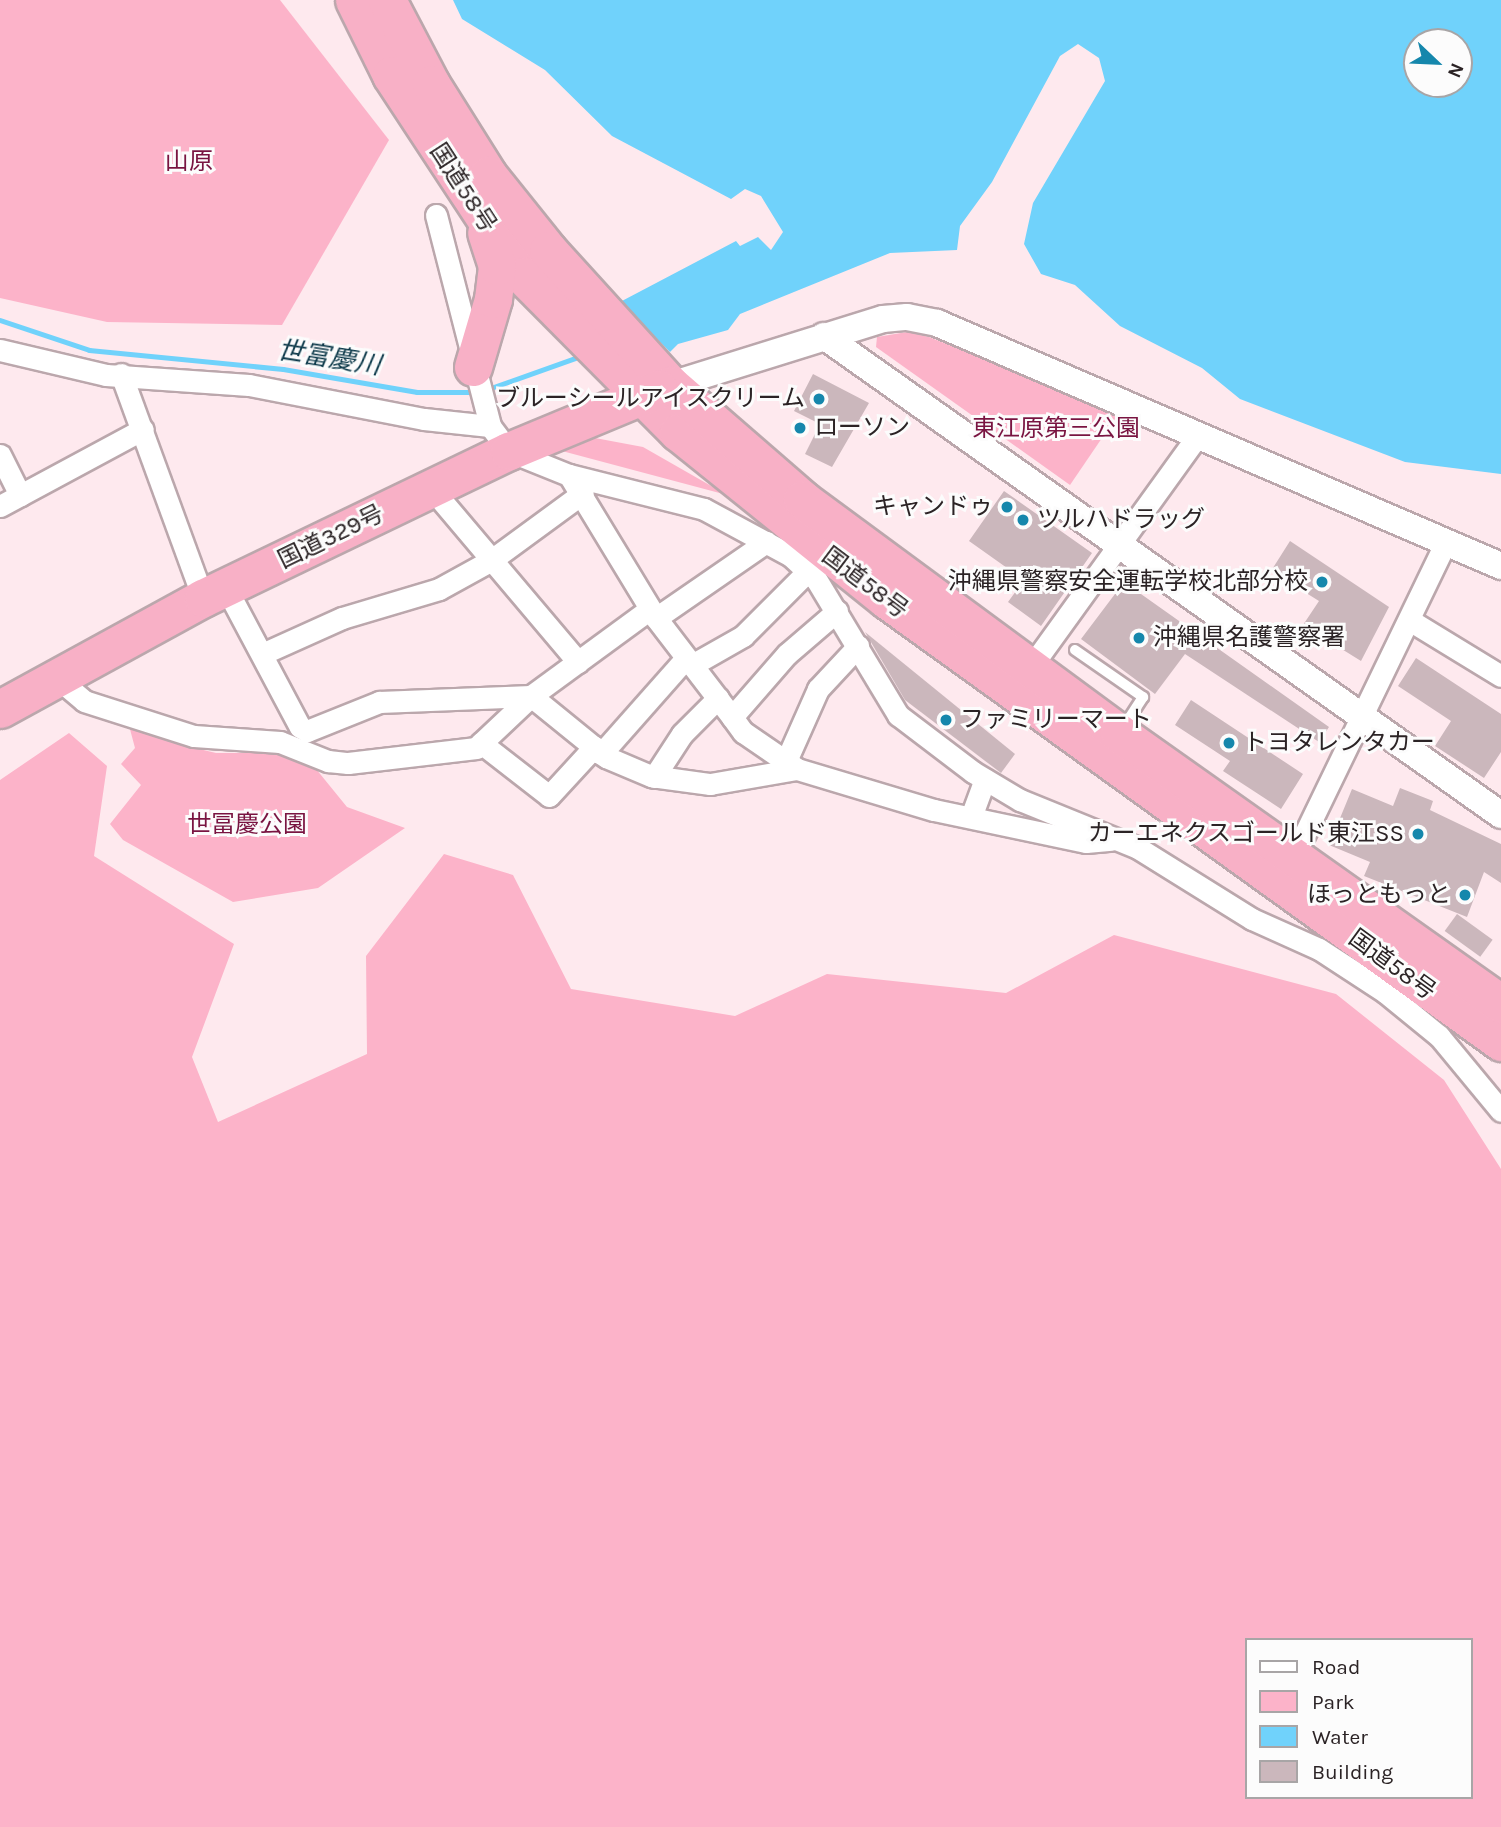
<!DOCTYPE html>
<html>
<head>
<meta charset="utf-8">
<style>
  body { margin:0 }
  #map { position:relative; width:1501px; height:1827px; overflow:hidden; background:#fee9ee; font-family:Karla,"Noto Sans JP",sans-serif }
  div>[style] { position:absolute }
  .green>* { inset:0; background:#fcb3c9 }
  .water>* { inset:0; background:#70d2fb }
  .stream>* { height:5px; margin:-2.5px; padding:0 2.5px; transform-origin:2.5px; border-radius:2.5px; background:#70d2fb }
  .building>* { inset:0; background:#cbb7bc; transform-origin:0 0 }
  .roads { filter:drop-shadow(2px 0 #bba7ac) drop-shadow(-2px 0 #bba7ac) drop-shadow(0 2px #bba7ac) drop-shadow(0 -2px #bba7ac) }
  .service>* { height:10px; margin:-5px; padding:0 5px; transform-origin:5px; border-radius:5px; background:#fff }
  .minor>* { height:21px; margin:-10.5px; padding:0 10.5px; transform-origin:10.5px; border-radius:10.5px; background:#fff }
  .tertiary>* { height:26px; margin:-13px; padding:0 13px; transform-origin:13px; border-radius:13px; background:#fff }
  .trunk>* { height:37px; margin:-18.5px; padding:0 18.5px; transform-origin:18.5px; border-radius:18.5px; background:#f8b0c6 }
  .dots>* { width:19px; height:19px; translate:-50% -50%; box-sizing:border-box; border:4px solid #fcfcfc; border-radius:50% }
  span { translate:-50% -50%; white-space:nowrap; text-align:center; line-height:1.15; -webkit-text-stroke:6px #fcfcfc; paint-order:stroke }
  .park-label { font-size:24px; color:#791441 }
  .street-label { font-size:24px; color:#2b2325 }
  .poi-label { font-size:24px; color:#2b2325 }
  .right { translate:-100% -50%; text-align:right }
  .left { translate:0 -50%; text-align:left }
  .water-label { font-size:26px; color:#0a3748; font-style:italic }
  .legend { position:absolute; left:1245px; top:1638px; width:228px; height:161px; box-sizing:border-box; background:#fcfcfc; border:2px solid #a8a5a6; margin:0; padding:9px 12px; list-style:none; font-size:21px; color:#2b2325 }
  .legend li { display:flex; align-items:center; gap:14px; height:35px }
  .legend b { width:35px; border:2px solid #a8a5a6 }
  .north { position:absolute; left:1403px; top:28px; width:70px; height:70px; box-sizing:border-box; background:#fcfcfc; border:2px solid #a8a5a6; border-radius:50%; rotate:113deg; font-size:19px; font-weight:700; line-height:28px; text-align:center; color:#2b2325 }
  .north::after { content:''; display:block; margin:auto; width:24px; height:32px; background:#1587ac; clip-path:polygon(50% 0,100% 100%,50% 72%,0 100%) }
</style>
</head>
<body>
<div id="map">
  <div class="green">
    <div style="clip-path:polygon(0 0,280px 0,389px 140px,282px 325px,107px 322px,0 298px)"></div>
    <div style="clip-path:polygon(907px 332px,929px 337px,1119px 413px,1070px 485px,876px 347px,877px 337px)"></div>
    <div style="clip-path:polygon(595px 438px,643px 447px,727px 495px,562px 451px,562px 447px,576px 441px)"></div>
    <div style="clip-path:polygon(127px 718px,170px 742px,216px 753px,283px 753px,312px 764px,347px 807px,405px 828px,318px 888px,233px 902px,123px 840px,110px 824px,141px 785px,121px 764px,135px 748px)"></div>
    <div style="clip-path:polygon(evenodd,69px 733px,107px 766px,94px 856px,234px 944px,192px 1057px,218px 1122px,367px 1054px,366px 956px,444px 854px,513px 875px,571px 989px,735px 1016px,827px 974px,1006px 993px,1114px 935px,1336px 994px,1444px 1080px,1501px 1169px,1501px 1827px,0 1827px,0 780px,69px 733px,1247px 1640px,1471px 1640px,1471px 1797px,1247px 1797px,1247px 1640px)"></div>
  </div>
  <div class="water">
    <div style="clip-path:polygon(evenodd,453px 0,1501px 0,1501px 474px,1405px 462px,1240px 399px,1202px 368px,1120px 326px,1075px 285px,1041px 274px,1024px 244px,1033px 203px,1105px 81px,1099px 58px,1078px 44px,1060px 56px,992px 182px,960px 226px,957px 250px,890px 253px,740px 314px,728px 330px,678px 344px,670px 352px,620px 302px,736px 241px,740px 246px,758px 237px,771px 250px,783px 232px,761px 196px,745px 189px,731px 199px,612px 136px,545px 70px,462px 19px,453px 0,1417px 42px,1459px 42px,1459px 84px,1417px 84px,1417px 42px)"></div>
  </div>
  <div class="stream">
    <div style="left:0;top:320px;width:94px;rotate:18.6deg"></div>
    <div style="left:89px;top:350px;width:195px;rotate:5.6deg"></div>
    <div style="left:283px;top:369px;width:136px;rotate:9.7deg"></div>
    <div style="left:417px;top:392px;width:58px"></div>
    <div style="left:485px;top:390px;width:105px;rotate:-19.5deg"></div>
  </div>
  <div class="building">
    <div style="clip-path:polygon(813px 374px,869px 403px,832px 467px,805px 454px,820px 424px,794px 411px)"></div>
    <div style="clip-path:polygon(1004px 491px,1092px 553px,1041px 626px,1008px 602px,1024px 580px,969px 541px)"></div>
    <div style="clip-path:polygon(1290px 541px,1389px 607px,1361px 661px,1303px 625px,1319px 601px,1271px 571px)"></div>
    <div style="clip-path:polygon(1124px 582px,1329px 727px,1319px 742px,1185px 654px,1155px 694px,1081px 639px)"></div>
    <div style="clip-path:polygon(865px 632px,1015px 754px,1001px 773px,905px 700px)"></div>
    <div style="clip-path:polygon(1416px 658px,1501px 714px,1501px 752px,1484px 778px,1435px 746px,1451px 721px,1398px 686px)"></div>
    <div style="clip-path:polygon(1191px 700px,1303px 774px,1281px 809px,1223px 771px,1230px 761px,1175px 725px)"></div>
    <div style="clip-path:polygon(1400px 788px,1433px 801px,1430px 810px,1501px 844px,1501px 883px,1484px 872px,1467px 917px,1364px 876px,1370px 862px,1329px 845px,1352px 789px,1393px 806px)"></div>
    <div style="left:1457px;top:914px;width:44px;height:21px;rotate:36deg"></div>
  </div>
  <div class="roads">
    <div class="service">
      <div style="left:1075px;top:650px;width:83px;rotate:34.7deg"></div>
      <div style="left:1143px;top:697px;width:38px;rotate:123deg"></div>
    </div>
    <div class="minor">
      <div style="left:436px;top:215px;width:218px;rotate:75.6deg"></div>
      <div style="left:490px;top:426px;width:31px;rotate:53deg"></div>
      <div style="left:509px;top:451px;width:65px;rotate:21.8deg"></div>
      <div style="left:569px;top:475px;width:139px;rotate:14.1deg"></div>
      <div style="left:704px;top:509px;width:99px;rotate:28.4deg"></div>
      <div style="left:791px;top:556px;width:34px;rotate:43deg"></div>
      <div style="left:816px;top:579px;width:159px;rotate:58.9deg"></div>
      <div style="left:898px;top:715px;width:94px;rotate:37.2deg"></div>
      <div style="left:973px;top:772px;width:55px;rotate:30.8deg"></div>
      <div style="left:1020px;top:800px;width:127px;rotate:22.1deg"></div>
      <div style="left:1138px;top:848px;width:134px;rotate:31.9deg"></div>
      <div style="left:1252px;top:919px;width:73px;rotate:24.1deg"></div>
      <div style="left:1319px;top:949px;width:79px;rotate:33.1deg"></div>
      <div style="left:1385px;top:992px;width:70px;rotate:39.2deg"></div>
      <div style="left:1439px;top:1036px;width:97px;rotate:50.4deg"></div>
      <div style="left:0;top:350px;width:109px;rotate:13.3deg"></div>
      <div style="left:106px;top:375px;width:143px;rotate:4deg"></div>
      <div style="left:249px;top:385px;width:178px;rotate:11deg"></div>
      <div style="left:424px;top:419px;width:66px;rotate:6.1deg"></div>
      <div style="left:121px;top:374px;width:239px;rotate:69.9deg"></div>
      <div style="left:0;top:455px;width:45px;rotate:63.4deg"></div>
      <div style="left:569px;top:475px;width:167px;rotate:58.7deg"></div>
      <div style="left:656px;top:618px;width:125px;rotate:52.5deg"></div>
      <div style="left:732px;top:717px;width:19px;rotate:54deg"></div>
      <div style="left:743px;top:732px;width:65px;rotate:34.4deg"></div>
      <div style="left:797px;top:769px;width:143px;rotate:16.7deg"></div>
      <div style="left:934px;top:810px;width:155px;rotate:11.9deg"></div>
      <div style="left:1086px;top:842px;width:25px;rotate:-5deg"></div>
      <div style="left:431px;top:488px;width:228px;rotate:49.8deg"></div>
      <div style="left:0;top:506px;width:162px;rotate:-28.3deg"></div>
      <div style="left:226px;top:588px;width:157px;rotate:62deg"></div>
      <div style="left:300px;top:727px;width:8px;rotate:30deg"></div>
      <div style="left:307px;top:731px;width:78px;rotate:-21.9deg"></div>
      <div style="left:379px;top:702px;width:152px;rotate:-2.3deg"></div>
      <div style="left:531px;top:696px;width:97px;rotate:39.1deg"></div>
      <div style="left:606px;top:757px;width:49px;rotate:22.9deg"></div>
      <div style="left:651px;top:776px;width:60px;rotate:7.7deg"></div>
      <div style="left:710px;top:784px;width:88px;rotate:-9.8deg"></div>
      <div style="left:656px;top:618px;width:134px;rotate:-34.6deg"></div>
      <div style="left:1411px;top:621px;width:105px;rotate:31.4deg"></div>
      <div style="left:262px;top:654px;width:88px;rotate:-24.2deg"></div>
      <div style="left:342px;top:618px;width:101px;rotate:-16.6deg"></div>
      <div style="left:439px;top:589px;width:58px;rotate:-28.8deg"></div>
      <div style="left:490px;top:561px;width:115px;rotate:-36.2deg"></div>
      <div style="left:692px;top:665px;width:59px;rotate:-29.6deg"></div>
      <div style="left:743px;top:636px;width:92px;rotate:-45deg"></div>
      <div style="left:1030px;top:668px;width:289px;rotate:-54.2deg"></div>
      <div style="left:57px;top:678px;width:35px;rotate:40deg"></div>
      <div style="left:84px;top:701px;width:115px;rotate:17.7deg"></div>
      <div style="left:194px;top:736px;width:86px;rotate:4deg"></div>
      <div style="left:280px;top:742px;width:52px;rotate:21.6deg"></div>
      <div style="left:328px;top:761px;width:20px;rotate:6deg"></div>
      <div style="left:348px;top:763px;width:129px;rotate:-6.7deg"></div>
      <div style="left:476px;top:748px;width:76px;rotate:-43.4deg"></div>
      <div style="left:531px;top:696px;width:147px;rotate:-36.2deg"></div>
      <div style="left:732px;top:717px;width:84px;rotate:-48.9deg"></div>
      <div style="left:787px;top:654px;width:66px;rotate:-40.7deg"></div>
      <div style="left:481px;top:743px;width:86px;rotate:37.9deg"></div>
      <div style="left:549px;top:796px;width:67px;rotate:-47.4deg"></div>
      <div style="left:601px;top:754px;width:128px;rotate:-48.5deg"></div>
      <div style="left:786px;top:761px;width:79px;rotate:-66deg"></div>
      <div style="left:818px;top:689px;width:59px;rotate:-47.1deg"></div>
      <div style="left:654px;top:777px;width:51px;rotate:-56.9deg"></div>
      <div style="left:682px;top:734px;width:51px;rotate:-45deg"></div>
      <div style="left:971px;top:817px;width:40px;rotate:-69.8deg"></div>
      <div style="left:1295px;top:854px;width:347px;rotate:-64.2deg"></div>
    </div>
    <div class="tertiary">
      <div style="left:824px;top:336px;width:829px;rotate:35.28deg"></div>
      <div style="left:671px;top:385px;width:222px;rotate:-17.3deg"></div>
      <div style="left:883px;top:319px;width:24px;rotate:-5deg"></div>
      <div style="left:907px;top:317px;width:31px;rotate:11deg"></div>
      <div style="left:937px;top:323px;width:614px;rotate:23.31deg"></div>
    </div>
    <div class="trunk">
      <div style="left:354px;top:0;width:84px;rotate:63.7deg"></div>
      <div style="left:391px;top:75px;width:240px;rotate:56.7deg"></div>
      <div style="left:523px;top:276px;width:220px;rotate:45.2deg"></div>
      <div style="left:678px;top:432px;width:268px;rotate:38.8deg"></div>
      <div style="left:887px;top:600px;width:757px;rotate:35.75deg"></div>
      <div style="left:387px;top:0;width:95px;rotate:62.4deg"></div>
      <div style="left:431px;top:84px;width:107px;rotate:57.9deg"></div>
      <div style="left:488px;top:175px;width:96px;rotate:51.3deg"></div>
      <div style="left:548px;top:250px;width:183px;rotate:47.7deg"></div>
      <div style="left:671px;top:385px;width:174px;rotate:41deg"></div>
      <div style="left:802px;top:499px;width:394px;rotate:36.4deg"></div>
      <div style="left:1119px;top:733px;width:468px;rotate:35.3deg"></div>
      <div style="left:473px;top:367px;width:71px;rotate:-73.6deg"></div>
      <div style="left:493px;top:299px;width:33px;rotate:-83deg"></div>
      <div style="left:497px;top:266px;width:35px;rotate:-108deg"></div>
      <div style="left:0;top:709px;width:231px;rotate:-28.7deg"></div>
      <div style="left:203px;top:598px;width:339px;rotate:-25.7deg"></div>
      <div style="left:509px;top:451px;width:162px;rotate:-22.5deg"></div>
    </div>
  </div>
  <div class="dots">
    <div style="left:819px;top:399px;background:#1587ac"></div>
    <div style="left:800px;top:428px;background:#1587ac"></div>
    <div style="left:1007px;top:507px;background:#1587ac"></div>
    <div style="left:1023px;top:520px;background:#1587ac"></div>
    <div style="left:1322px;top:582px;background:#1587ac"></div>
    <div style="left:1139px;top:638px;background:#1587ac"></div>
    <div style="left:946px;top:720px;background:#1587ac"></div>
    <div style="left:1229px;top:743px;background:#1587ac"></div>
    <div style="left:1418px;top:834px;background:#1587ac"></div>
    <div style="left:1465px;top:895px;background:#1587ac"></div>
  </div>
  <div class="park-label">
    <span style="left:189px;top:162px">山原</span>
    <span style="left:1056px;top:429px">東江原第三公園</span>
    <span style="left:247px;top:825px">世冨慶公園</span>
  </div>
  <div class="street-label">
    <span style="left:463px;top:188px;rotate:57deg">国道58号</span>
    <span style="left:331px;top:537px;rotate:-26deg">国道329号</span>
    <span style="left:865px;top:583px;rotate:37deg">国道58号</span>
    <span style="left:1392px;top:965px;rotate:36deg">国道58号</span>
  </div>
  <div class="poi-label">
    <span class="right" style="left:805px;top:399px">ブルーシールアイスクリーム</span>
    <span class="left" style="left:814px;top:428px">ローソン</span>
    <span class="right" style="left:993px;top:507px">キャンドゥ</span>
    <span class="left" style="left:1037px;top:520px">ツルハドラッグ</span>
    <span class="right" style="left:1308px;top:582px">沖縄県警察安全運転学校北部分校</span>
    <span class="left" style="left:1153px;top:638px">沖縄県名護警察署</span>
    <span class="left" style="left:960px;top:720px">ファミリーマート</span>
    <span class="left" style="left:1243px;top:743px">トヨタレンタカー</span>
    <span class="right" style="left:1404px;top:834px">カーエネクスゴールド東江SS</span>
    <span class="right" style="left:1451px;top:895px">ほっともっと</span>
  </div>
  <div class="water-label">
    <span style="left:329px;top:358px;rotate:9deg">世富慶川</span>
  </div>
  <ul class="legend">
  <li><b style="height:9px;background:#fff"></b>Road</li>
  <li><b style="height:19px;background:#fcb3c9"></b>Park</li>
  <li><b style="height:19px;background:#70d2fb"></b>Water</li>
  <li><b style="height:19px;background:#cbb7bc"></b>Building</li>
  </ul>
  <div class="north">N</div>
</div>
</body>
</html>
